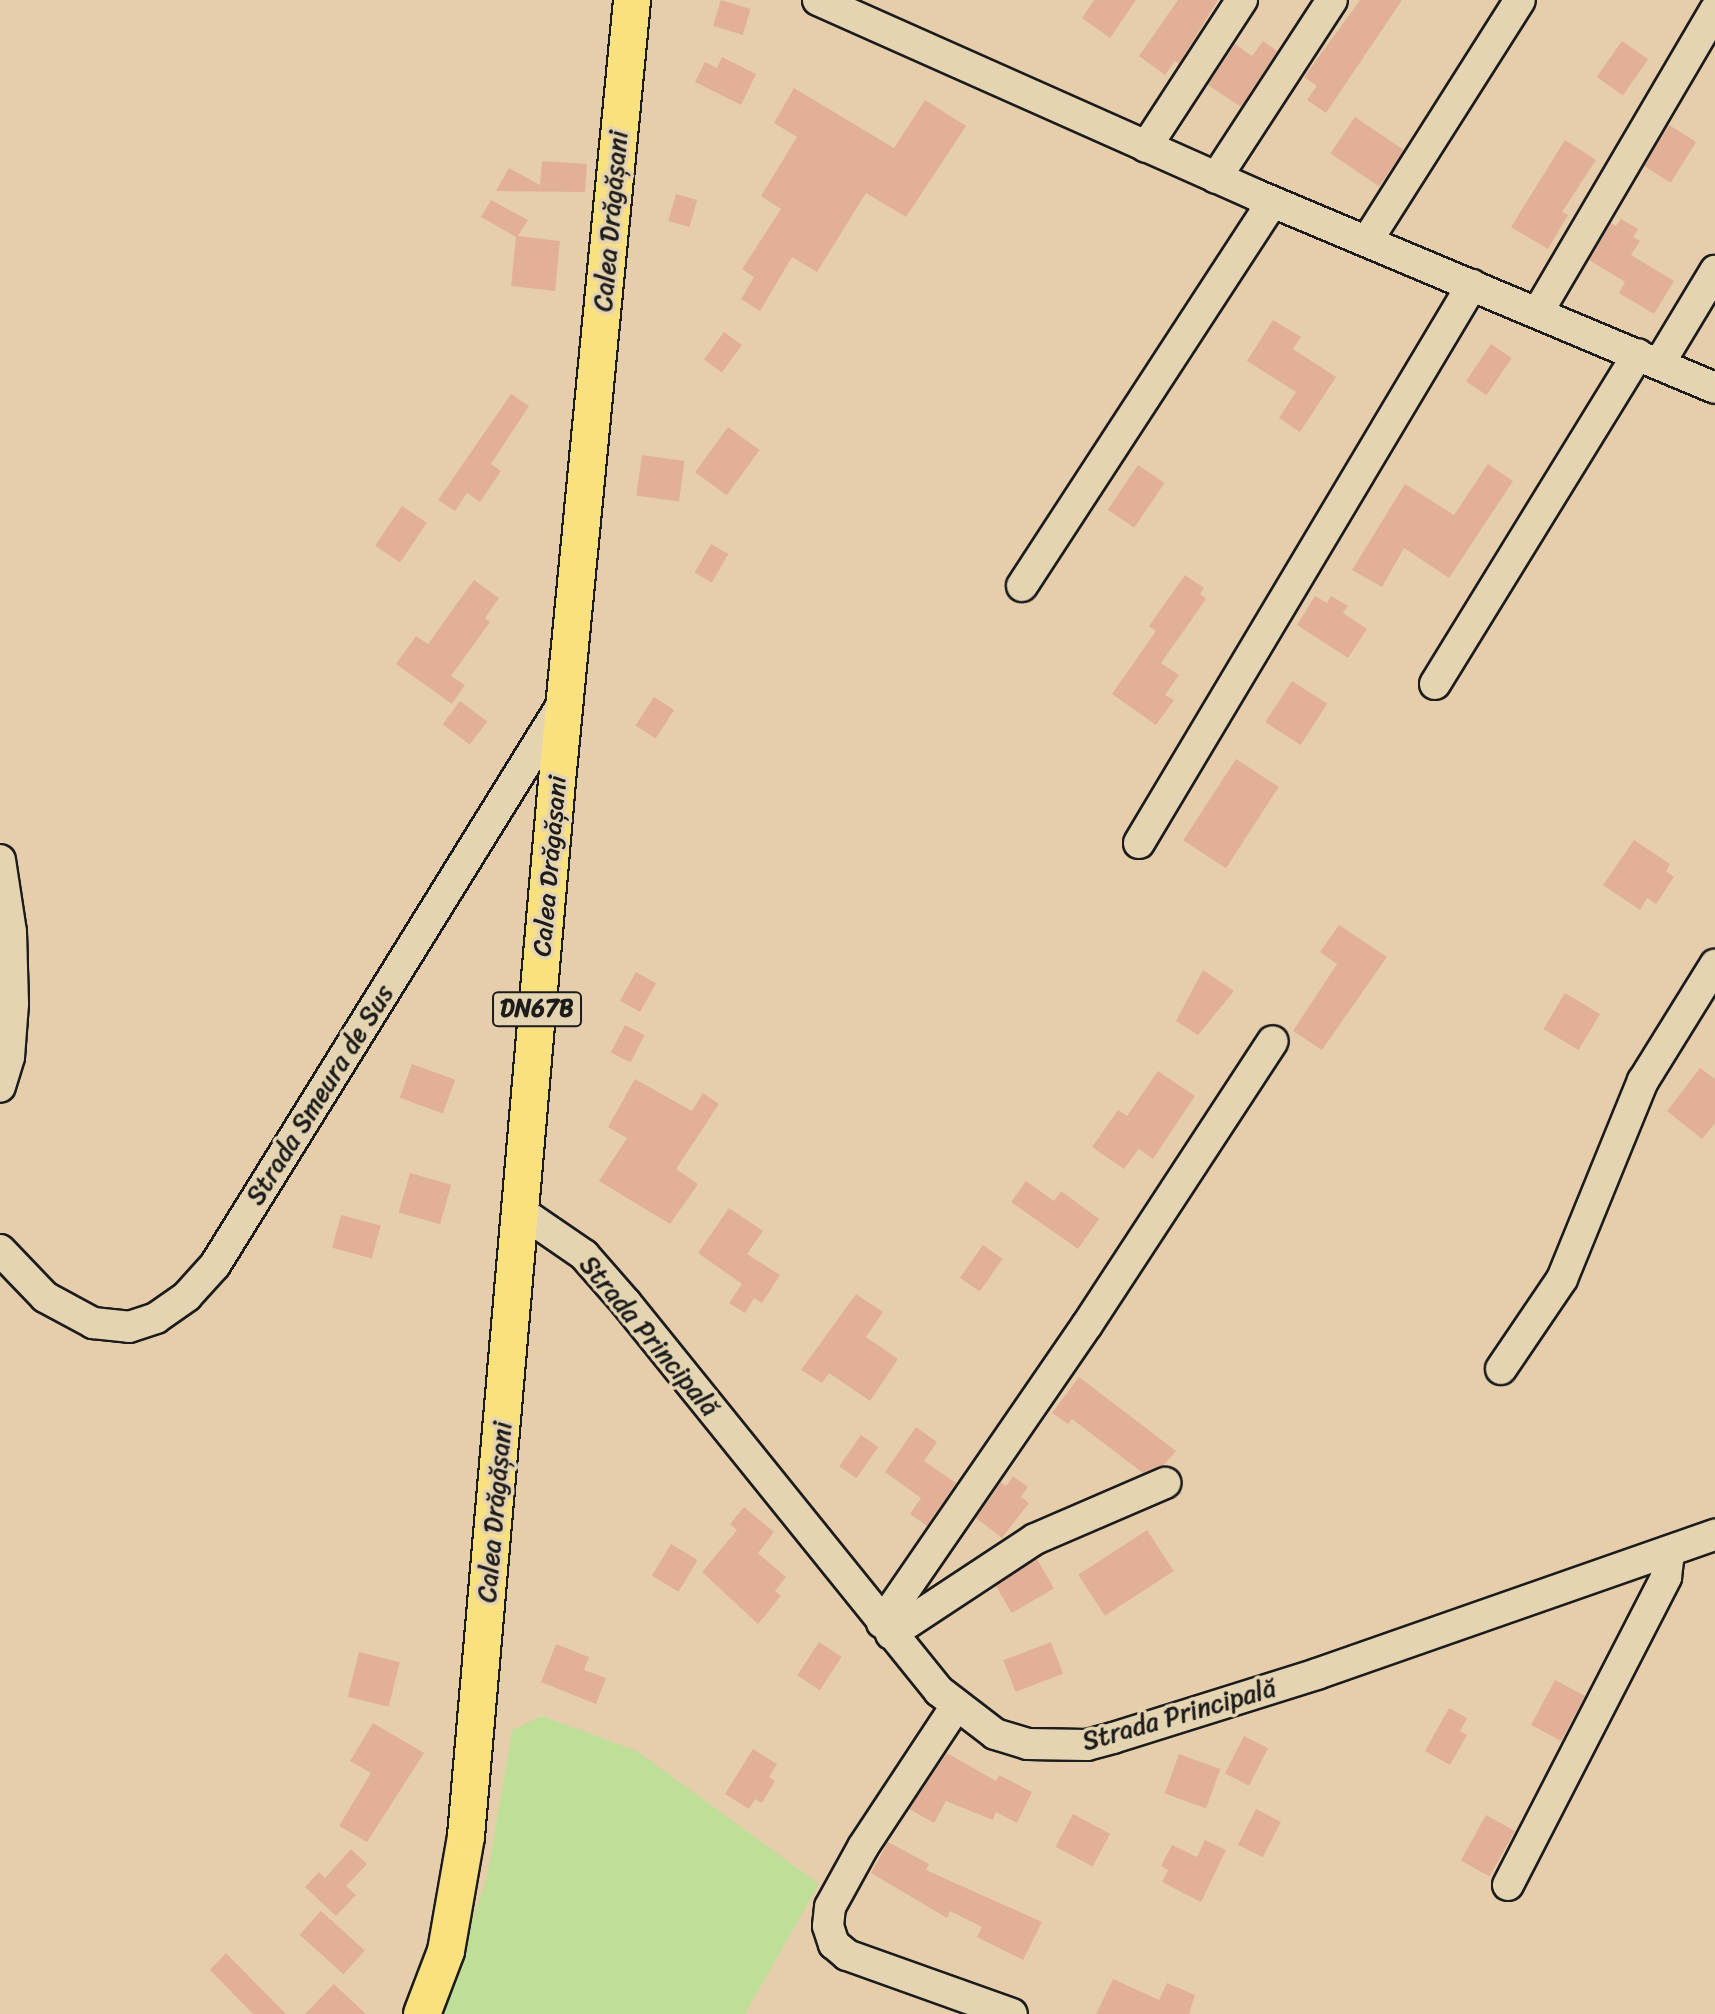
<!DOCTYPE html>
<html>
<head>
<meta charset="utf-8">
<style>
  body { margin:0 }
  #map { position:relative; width:1715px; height:2014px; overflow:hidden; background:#e6cead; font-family:Sriracha,sans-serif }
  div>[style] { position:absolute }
  .green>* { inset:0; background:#bfdf98 }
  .building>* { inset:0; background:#e2b097; transform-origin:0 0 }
  .roads { filter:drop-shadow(2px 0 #1c1c1c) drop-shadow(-2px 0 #1c1c1c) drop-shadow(0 2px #1c1c1c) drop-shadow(0 -2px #1c1c1c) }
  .minor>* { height:30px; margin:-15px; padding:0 15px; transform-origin:15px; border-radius:15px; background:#e5d4b1 }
  .major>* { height:36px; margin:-18px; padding:0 18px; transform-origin:18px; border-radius:18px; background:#fae180 }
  span { translate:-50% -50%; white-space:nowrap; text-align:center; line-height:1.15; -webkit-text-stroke:7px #e5d4b1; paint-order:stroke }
  .shield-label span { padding:2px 6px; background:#e5d4b1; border:2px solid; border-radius:6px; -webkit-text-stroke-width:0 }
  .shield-label { font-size:24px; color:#1c1c1c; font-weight:700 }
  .street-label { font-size:26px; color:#1c1c1c }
</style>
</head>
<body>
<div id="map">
  <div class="green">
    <div style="clip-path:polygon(542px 1716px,637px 1751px,819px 1884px,745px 2014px,439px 2014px,487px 1877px,512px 1730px)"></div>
  </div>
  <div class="building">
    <div style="left:721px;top:0;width:31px;height:27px;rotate:17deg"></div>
    <div style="clip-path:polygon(1094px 0,1136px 0,1110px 38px,1082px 18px)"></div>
    <div style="clip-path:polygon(1178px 0,1218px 0,1179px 64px,1175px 61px,1165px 75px,1139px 56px)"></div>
    <div style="clip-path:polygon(1360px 0,1402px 0,1326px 113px,1307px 100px,1317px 86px,1304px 77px)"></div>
    <div style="clip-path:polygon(1263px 41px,1277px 51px,1241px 107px,1208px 85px,1235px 44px,1252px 56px)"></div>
    <div style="left:1622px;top:41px;width:32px;height:44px;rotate:35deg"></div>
    <div style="clip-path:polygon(722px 57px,756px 74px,741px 105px,695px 82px,705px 62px,717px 68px)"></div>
    <div style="clip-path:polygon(794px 88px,894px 148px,925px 100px,966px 126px,906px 217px,866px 193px,817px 272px,792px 257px,760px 311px,741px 299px,754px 277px,742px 269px,781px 209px,761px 196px,797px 137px,774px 123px)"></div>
    <div style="left:1355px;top:117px;width:59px;height:44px;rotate:34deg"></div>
    <div style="left:1669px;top:125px;width:32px;height:48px;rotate:32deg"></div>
    <div style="clip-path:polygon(1565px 140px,1596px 160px,1562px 212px,1568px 215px,1548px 249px,1511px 227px)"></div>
    <div style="clip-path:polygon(542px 161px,587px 164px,585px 192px,496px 191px,509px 168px,540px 185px)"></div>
    <div style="left:676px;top:194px;width:22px;height:28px;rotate:16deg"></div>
    <div style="clip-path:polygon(491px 200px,528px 220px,518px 236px,560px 241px,555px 291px,511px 286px,516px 237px,481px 217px)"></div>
    <div style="clip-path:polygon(1621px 219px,1638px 229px,1633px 237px,1640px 241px,1631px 255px,1674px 281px,1654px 314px,1619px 293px,1625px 282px,1589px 260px,1611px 223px,1616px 226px)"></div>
    <div style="clip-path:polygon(1273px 320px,1301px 337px,1293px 349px,1336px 377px,1300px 432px,1279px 418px,1296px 392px,1247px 361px)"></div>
    <div style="left:724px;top:332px;width:22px;height:34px;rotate:36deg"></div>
    <div style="left:1491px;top:344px;width:25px;height:45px;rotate:34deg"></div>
    <div style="clip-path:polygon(511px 394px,529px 406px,491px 464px,501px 471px,480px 502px,467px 493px,455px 511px,438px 500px)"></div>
    <div style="left:728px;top:427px;width:39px;height:56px;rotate:36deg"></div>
    <div style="left:642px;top:455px;width:43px;height:41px;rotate:8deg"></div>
    <div style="clip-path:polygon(1488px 464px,1513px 481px,1449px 578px,1404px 548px,1382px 587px,1352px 570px,1405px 484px,1454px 515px)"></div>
    <div style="left:1138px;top:465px;width:32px;height:54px;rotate:34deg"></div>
    <div style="left:402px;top:506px;width:30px;height:48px;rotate:34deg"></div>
    <div style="left:711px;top:544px;width:20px;height:33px;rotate:30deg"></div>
    <div style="clip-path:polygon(1185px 575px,1204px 588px,1200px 594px,1206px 599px,1161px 663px,1179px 675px,1165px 695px,1174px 700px,1156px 725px,1112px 694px,1156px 631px,1149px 626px)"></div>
    <div style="clip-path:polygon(474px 580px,499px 598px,485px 618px,490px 622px,451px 676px,465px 685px,452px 704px,396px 664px,416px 636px,428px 644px)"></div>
    <div style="clip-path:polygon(1315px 596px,1327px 603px,1331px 596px,1348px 606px,1343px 613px,1367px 629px,1348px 658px,1297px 625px)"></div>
    <div style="left:1292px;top:681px;width:42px;height:49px;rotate:33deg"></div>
    <div style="left:654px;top:697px;width:24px;height:34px;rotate:33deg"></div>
    <div style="left:460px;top:701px;width:34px;height:29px;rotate:37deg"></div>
    <div style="left:1236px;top:759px;width:51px;height:97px;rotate:33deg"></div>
    <div style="clip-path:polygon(1634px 840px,1670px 864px,1666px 871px,1674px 877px,1656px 904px,1647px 898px,1640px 910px,1603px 885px)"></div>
    <div style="clip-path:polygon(1339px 925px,1387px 957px,1322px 1050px,1293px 1031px,1337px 964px,1320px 952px)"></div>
    <div style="clip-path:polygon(1203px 970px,1234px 991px,1198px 1035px,1176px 1021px)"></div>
    <div style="left:636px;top:972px;width:23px;height:33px;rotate:29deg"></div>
    <div style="left:1565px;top:993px;width:41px;height:42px;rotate:31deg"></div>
    <div style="left:625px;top:1025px;width:22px;height:31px;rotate:27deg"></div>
    <div style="left:412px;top:1064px;width:46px;height:36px;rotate:20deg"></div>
    <div style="clip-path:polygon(1700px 1068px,1715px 1079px,1715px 1123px,1702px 1139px,1667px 1111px)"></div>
    <div style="clip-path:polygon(1158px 1071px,1195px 1096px,1153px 1159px,1139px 1149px,1124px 1169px,1092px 1147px,1118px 1110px,1127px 1116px)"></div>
    <div style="clip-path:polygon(635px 1079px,692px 1111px,703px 1093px,719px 1104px,676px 1169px,698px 1184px,670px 1224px,599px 1181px,627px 1138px,608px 1127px)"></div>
    <div style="left:410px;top:1173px;width:43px;height:41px;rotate:16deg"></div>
    <div style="clip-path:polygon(1026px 1181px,1054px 1201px,1061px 1191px,1099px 1219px,1078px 1249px,1011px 1202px)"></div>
    <div style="clip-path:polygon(729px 1208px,763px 1231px,747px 1254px,780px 1275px,762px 1303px,754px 1298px,745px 1313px,729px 1303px,742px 1284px,698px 1253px)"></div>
    <div style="left:341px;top:1215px;width:41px;height:34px;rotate:15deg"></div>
    <div style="left:983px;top:1245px;width:24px;height:40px;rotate:35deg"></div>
    <div style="clip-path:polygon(856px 1294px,883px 1312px,866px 1337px,898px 1359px,870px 1401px,829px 1373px,822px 1383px,801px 1370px)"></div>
    <div style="clip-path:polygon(1079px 1377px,1176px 1451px,1163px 1466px,1143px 1473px,1072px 1419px,1068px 1424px,1052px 1413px)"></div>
    <div style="clip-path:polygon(916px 1427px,937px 1442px,924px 1461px,956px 1483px,927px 1526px,910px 1514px,921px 1498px,885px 1472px)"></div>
    <div style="left:861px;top:1435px;width:21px;height:38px;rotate:35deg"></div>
    <div style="clip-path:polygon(1013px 1476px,1028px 1487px,1021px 1497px,1029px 1503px,1002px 1538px,976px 1518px,1001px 1482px,1006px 1486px)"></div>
    <div style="clip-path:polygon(744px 1507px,774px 1532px,758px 1553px,786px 1577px,775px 1591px,781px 1596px,758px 1624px,702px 1572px,737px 1530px,730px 1524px)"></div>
    <div style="left:1147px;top:1530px;width:49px;height:82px;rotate:57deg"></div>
    <div style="left:671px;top:1544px;width:31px;height:37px;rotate:31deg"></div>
    <div style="left:1037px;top:1559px;width:34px;height:49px;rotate:60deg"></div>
    <div style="left:819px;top:1642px;width:27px;height:40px;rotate:33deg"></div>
    <div style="left:1051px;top:1642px;width:34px;height:51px;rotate:69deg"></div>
    <div style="clip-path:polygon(556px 1644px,589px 1657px,584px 1670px,606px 1678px,596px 1704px,541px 1682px)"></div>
    <div style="left:359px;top:1652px;width:42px;height:46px;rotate:14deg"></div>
    <div style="left:1555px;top:1680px;width:34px;height:51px;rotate:28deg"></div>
    <div style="clip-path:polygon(1449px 1708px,1467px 1718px,1460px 1731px,1467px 1735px,1450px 1765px,1425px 1751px)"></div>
    <div style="clip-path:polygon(373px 1723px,424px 1753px,367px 1842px,339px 1826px,371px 1773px,350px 1761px)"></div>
    <div style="left:1244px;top:1736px;width:27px;height:42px;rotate:27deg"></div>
    <div style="clip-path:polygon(753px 1749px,777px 1764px,769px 1777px,775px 1781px,762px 1803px,755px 1799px,749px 1809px,725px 1794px)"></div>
    <div style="clip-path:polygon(947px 1753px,996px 1781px,999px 1775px,1032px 1792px,1017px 1823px,996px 1812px,993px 1820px,946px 1801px,934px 1823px,909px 1809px)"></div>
    <div style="left:1179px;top:1754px;width:44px;height:42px;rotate:20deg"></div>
    <div style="left:1256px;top:1809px;width:28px;height:40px;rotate:27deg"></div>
    <div style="left:1073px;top:1814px;width:42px;height:37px;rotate:28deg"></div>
    <div style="left:1486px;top:1815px;width:33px;height:52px;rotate:29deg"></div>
    <div style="clip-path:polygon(1205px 1840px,1226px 1850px,1201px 1902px,1162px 1882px,1168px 1870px,1161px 1866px,1172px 1845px,1197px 1857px)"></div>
    <div style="clip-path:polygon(888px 1842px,929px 1864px,926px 1870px,1042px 1922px,1023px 1960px,977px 1937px,982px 1927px,950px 1911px,947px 1918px,871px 1873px)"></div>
    <div style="clip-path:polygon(351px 1849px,367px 1864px,346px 1886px,356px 1895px,336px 1916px,305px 1887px,319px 1872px,325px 1878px)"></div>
    <div style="left:321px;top:1911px;width:59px;height:32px;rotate:42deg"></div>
    <div style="clip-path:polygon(226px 1953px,286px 2014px,253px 2014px,210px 1970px)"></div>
    <div style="clip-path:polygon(1113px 1979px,1159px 2000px,1167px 1983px,1195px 1995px,1189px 2014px,1096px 2014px)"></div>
    <div style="clip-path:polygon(334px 1984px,366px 2014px,305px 2014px)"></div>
  </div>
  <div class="roads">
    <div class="minor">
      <div style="left:818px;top:0;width:479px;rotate:24deg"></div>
      <div style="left:1256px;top:195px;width:498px;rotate:22.8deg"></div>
      <div style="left:1146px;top:147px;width:176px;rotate:-56.9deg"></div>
      <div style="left:1216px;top:178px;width:212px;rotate:-56.9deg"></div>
      <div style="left:1367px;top:241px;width:285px;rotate:-57.6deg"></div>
      <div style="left:1538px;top:312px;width:350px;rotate:-59.6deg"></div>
      <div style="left:1659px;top:364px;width:109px;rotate:-58.9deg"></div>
      <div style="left:1022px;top:586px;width:458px;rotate:-56.9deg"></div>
      <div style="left:1435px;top:684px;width:387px;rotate:-58.4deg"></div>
      <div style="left:1139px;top:843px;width:650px;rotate:-59.17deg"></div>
      <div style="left:0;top:860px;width:73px;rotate:81.3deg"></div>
      <div style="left:11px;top:932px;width:72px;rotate:88.4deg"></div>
      <div style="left:13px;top:1004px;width:53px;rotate:94.3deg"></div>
      <div style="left:9px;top:1057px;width:31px;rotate:107deg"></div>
      <div style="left:520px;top:1211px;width:78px;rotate:34.5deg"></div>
      <div style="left:584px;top:1255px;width:64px;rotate:48.8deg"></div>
      <div style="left:626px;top:1303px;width:499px;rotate:51.1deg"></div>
      <div style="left:939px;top:1691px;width:71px;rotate:37.5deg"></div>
      <div style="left:995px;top:1734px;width:34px;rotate:17deg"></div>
      <div style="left:1028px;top:1744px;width:59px;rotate:1deg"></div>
      <div style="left:1087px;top:1745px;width:27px;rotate:-15deg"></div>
      <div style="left:1113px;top:1738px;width:214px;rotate:-17.4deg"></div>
      <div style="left:1317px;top:1674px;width:422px;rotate:-19.3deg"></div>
      <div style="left:0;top:1250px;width:65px;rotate:46.2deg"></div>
      <div style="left:45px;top:1297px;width:55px;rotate:28.4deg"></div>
      <div style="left:93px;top:1323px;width:36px;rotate:6deg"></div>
      <div style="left:129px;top:1327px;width:28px;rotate:-18deg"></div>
      <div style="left:156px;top:1318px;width:38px;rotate:-35deg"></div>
      <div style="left:187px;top:1296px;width:42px;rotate:-47.9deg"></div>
      <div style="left:215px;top:1265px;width:665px;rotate:-58.22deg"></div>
      <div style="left:1501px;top:1369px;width:109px;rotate:-55.9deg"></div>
      <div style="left:1562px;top:1279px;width:214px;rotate:-67.8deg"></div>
      <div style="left:1643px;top:1081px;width:137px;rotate:-58.2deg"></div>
      <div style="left:882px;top:1623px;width:362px;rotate:-55.5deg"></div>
      <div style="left:1087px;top:1325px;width:339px;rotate:-56.8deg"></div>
      <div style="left:891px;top:1634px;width:173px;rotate:-33.4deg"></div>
      <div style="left:1035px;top:1539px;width:142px;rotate:-23.3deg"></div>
      <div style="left:956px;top:1706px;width:169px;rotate:123.4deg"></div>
      <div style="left:863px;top:1847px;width:68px;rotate:118.8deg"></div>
      <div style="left:830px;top:1907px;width:19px;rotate:96deg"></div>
      <div style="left:828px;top:1926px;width:19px;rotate:72deg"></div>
      <div style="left:834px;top:1944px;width:17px;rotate:40deg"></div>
      <div style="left:847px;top:1955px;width:175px;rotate:19.7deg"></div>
      <div style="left:1508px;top:1885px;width:346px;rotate:-62.8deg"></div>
      <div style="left:1666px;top:1577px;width:26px;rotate:-83deg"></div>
    </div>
    <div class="major">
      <div style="left:422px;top:2014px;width:67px;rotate:-69.1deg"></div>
      <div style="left:446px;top:1951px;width:117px;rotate:-80.1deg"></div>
      <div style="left:466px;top:1836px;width:1059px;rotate:-85.07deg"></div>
      <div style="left:557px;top:781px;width:785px;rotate:-84.51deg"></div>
    </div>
  </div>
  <div class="shield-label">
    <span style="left:537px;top:1009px">DN67B</span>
  </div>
  <div class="street-label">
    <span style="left:611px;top:221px;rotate:-85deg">Calea Drăgășani</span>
    <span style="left:550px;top:866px;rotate:-85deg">Calea Drăgășani</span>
    <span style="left:320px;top:1095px;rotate:-58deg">Strada Smeura de Sus</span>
    <span style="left:649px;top:1336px;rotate:50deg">Strada Principală</span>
    <span style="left:495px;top:1512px;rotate:-85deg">Calea Drăgășani</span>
    <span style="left:1179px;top:1715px;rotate:-16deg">Strada Principală</span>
  </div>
</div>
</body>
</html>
